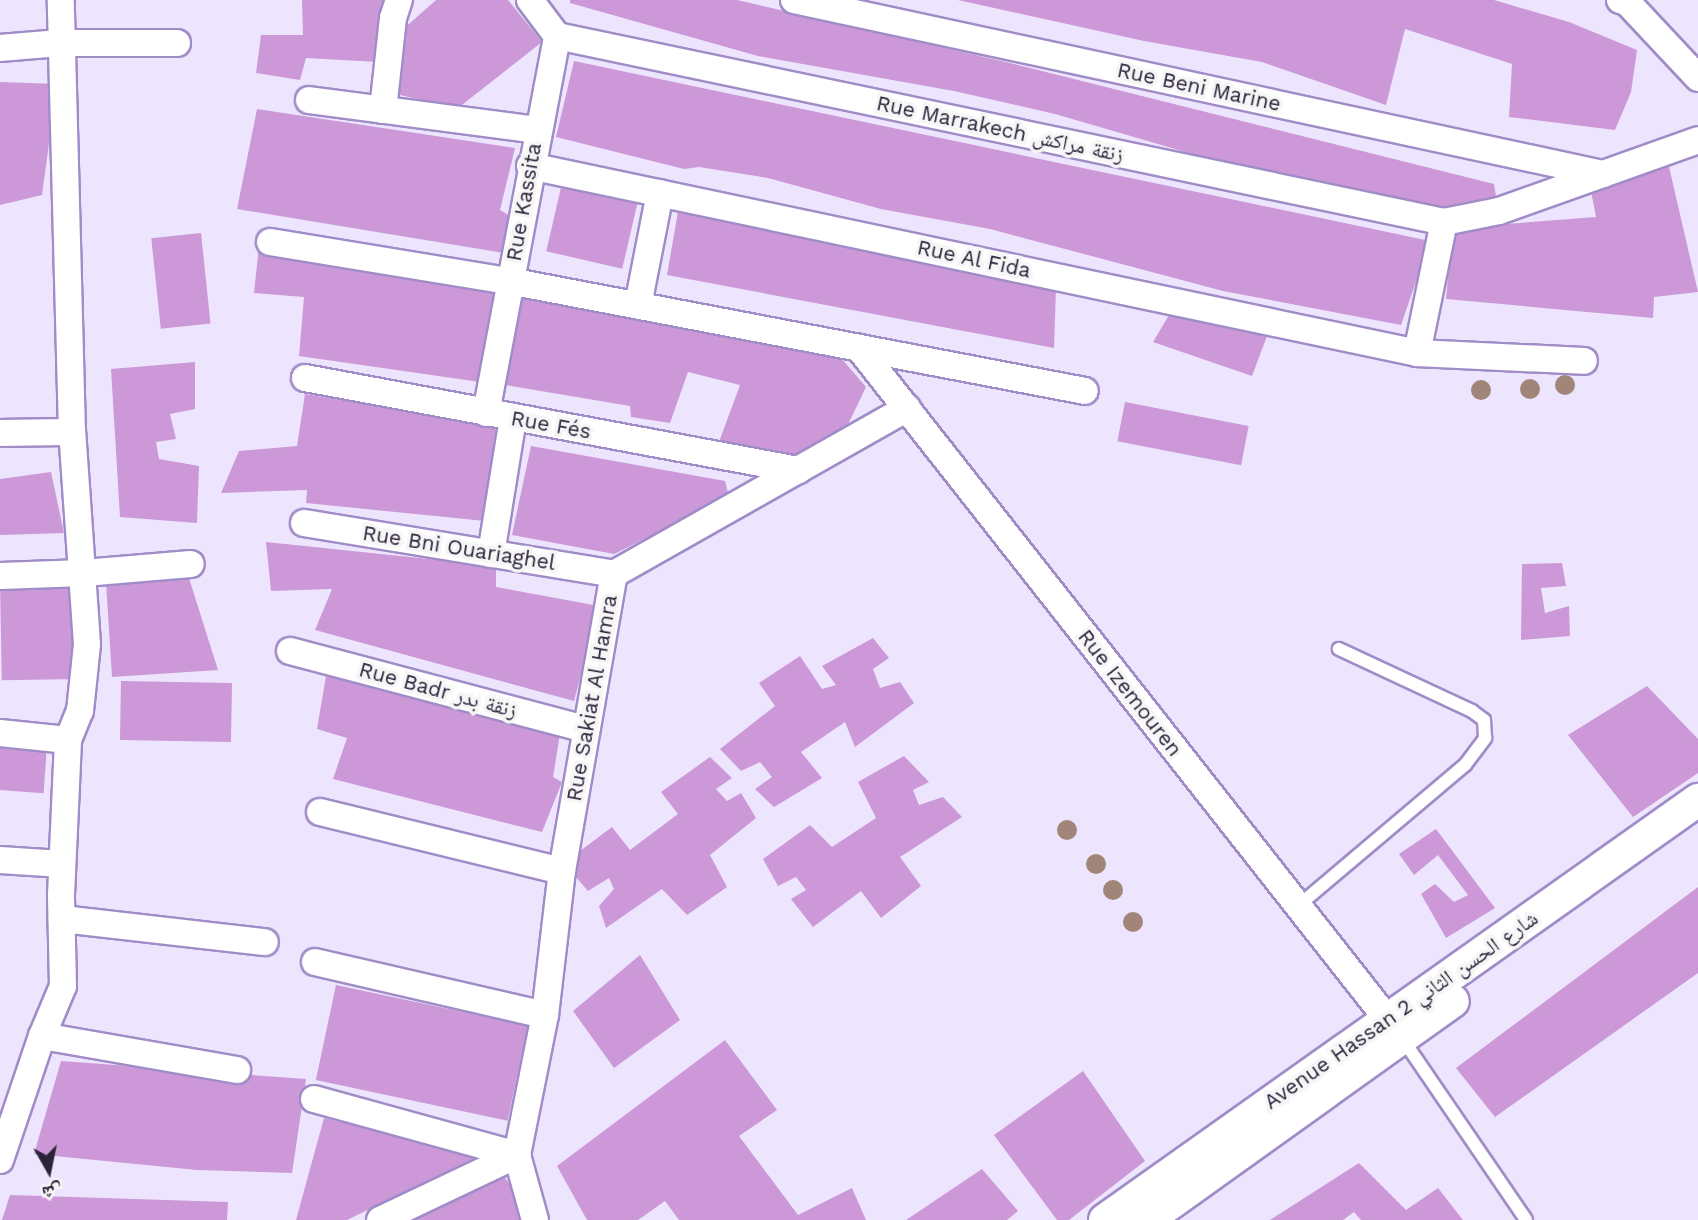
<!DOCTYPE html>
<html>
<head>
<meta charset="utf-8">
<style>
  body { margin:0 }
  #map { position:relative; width:1698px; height:1220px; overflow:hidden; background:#ede5fe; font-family:"Work Sans","Noto Naskh Arabic",sans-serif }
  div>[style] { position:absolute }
  .building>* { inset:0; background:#cc98d8; transform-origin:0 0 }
  .roads { filter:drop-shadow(2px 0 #a08cc7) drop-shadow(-2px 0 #a08cc7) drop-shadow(0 2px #a08cc7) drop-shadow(0 -2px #a08cc7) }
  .service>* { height:12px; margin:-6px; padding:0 6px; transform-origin:6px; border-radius:6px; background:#fff }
  .minor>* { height:26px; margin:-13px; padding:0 13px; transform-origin:13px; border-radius:13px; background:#fff }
  .tertiary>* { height:32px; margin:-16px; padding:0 16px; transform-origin:16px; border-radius:16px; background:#fff }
  .trees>* { width:20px; height:20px; margin:-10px; border-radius:50%; background:#a18579 }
  span { translate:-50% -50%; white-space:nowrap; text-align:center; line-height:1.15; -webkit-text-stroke:7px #f6f6f6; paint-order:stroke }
  .street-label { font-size:21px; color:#2c233b }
  .north { position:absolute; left:14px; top:1136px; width:70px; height:70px; -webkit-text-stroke:5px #f6f6f6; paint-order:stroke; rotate:171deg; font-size:19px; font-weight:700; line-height:28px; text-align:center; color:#2c233b }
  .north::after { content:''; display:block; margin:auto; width:24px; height:32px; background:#2c233b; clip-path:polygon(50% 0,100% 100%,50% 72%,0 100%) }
</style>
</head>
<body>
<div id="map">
  <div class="building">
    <div style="clip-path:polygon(302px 0,383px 0,378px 62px,306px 58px,300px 80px,256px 73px,261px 35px,303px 35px)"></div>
    <div style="clip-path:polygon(436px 0,508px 0,542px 42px,458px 108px,391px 93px,401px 31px)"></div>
    <div style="clip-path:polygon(570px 0,737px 0,1010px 63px,1494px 184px,1499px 216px,1453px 215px,1206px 158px,1055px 114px,954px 91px,758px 56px,570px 3px)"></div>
    <div style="clip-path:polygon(958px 0,1494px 0,1569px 22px,1637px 50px,1631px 92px,1615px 130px,1509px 117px,1512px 64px,1405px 29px,1386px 105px,1262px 62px,1144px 41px)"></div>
    <div style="clip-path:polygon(574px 61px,1430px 241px,1401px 325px,1223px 291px,990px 229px,881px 209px,768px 178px,699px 167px,684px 169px,556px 137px)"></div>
    <div style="clip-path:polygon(0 82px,57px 84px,42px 195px,0 205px)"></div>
    <div style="clip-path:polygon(257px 109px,515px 148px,500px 210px,510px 216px,504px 253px,237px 209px)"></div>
    <div style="clip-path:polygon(1667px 158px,1698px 292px,1654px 297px,1653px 318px,1446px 299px,1453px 228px,1596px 217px,1591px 191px)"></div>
    <div style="left:562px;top:183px;width:78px;height:70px;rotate:13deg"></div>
    <div style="clip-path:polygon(679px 206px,1056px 288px,1054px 348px,667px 275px)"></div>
    <div style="left:201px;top:233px;width:91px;height:50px;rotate:84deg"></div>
    <div style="clip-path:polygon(259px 246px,495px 285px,480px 382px,299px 356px,304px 297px,254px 293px)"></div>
    <div style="clip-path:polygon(516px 291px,835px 351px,866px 387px,842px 437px,806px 459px,719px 442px,740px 385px,688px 372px,670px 423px,631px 417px,630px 406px,499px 384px)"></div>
    <div style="clip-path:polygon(1169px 315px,1267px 336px,1252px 376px,1153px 342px)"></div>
    <div style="clip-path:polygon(195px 362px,195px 409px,170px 414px,176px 439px,156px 442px,159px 459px,199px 466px,197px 523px,120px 517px,111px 369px)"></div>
    <div style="clip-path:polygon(305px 394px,496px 426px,485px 521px,306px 503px,307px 490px,221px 493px,239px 451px,297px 446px)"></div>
    <div style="left:1125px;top:402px;width:126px;height:40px;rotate:11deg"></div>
    <div style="clip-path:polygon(531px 446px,725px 481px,729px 497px,614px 554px,512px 535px)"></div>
    <div style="clip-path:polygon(51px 472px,64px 533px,0 535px,0 479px)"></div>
    <div style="clip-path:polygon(266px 542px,496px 566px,496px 587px,599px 606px,574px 701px,315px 630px,332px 589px,271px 591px)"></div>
    <div style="clip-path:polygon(1562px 563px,1566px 586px,1541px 588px,1545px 613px,1569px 606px,1570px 636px,1521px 640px,1522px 564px)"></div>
    <div style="clip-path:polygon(188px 575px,218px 670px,112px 677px,106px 582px)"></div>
    <div style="left:78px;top:578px;width:101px;height:78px;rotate:89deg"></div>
    <div style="clip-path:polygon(873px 638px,889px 658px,873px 669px,880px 688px,900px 682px,914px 703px,855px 747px,845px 722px,801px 752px,822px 778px,774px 807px,755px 789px,772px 777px,760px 762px,741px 771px,720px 749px,775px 706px,759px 683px,800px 656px,822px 689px,836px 685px,822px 666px)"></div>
    <div style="clip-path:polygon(328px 664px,561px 728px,553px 777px,562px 782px,542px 832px,333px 779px,347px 738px,317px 729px)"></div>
    <div style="left:121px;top:681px;width:111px;height:59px;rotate:1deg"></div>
    <div style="clip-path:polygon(1647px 686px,1698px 739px,1698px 773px,1633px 817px,1568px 735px)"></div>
    <div style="left:0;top:743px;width:47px;height:47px;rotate:4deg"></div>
    <div style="clip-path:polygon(904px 756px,929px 782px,913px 790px,919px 805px,943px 797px,962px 817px,900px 857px,921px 886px,881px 918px,861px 891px,813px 927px,791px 899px,806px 890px,796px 877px,778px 886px,763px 859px,810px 825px,832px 847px,876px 818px,858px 782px)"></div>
    <div style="clip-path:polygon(710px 757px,732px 778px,716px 789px,727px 801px,741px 793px,756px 818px,710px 855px,727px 887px,687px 915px,662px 889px,606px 928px,599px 906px,614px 889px,609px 878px,588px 891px,564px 863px,612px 827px,630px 850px,678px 814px,661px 792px)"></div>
    <div style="clip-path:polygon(1436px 829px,1495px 908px,1446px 938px,1421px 894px,1435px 884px,1454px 902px,1468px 895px,1438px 855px,1414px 875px,1399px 854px)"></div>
    <div style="clip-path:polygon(1698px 887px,1698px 973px,1495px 1117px,1456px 1068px)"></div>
    <div style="clip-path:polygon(640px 955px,680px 1020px,614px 1068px,573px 1011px)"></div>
    <div style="left:336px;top:985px;width:196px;height:97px;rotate:12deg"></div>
    <div style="clip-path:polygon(725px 1040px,777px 1110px,739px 1136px,798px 1215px,852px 1188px,866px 1220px,679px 1220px,665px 1201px,638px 1220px,587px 1220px,557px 1166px)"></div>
    <div style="clip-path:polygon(61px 1061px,306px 1079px,292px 1173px,197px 1170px,34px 1154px)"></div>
    <div style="clip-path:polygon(1083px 1071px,1145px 1161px,1069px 1220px,1057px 1220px,994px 1135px)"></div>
    <div style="clip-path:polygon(324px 1118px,468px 1153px,474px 1158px,347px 1220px,296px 1220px)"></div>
    <div style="clip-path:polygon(1359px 1163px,1406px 1210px,1438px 1188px,1463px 1220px,1361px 1220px,1354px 1212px,1343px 1220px,1270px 1220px)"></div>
    <div style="clip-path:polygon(982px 1169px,1018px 1211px,1007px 1220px,906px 1220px)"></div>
    <div style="clip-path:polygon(502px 1173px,532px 1217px,525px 1220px,398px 1220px)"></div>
    <div style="clip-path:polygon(10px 1195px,228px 1202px,227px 1220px,2px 1220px)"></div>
  </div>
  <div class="roads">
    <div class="service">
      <div style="left:1298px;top:906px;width:219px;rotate:-40.2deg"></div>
      <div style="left:1465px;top:765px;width:34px;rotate:-53deg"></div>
      <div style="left:1485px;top:738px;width:18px;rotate:-93deg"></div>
      <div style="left:1484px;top:720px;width:15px;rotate:-143deg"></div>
      <div style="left:1472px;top:711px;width:147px;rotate:-155deg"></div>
      <div style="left:1402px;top:1038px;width:220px;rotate:55.7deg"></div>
    </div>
    <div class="minor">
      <div style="left:794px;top:0;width:828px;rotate:12.14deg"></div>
      <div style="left:1620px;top:0;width:7px;rotate:16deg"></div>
      <div style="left:1627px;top:2px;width:104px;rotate:46.9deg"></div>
      <div style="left:557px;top:36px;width:906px;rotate:11.84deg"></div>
      <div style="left:1444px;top:222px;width:56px;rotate:-11.3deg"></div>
      <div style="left:1499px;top:211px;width:211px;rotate:-19.6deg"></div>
      <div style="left:0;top:48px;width:60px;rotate:-4.8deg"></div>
      <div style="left:60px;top:43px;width:117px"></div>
      <div style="left:309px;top:100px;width:230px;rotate:7.5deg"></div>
      <div style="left:383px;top:110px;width:93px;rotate:-83.8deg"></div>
      <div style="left:393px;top:18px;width:19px;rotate:-72deg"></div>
      <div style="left:530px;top:166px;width:906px;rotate:11.9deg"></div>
      <div style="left:1417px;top:353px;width:167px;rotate:2.7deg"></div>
      <div style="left:270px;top:242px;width:242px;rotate:9.3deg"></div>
      <div style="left:509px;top:281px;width:586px;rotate:10.81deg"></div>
      <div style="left:638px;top:305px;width:114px;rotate:-78.9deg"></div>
      <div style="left:859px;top:348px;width:873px;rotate:51.79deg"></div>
      <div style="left:1417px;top:353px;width:134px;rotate:-78.4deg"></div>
      <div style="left:305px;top:378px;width:502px;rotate:10.57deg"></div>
      <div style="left:486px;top:413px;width:384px;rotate:-79.3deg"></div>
      <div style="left:557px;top:36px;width:45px;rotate:-126.9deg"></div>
      <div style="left:0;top:433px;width:72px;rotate:-0.8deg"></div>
      <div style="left:304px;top:523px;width:314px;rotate:9.3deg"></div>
      <div style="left:491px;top:554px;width:138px;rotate:-80.8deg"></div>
      <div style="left:0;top:576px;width:84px;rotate:-2deg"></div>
      <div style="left:84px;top:573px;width:107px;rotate:-4.8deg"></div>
      <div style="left:290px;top:651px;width:306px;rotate:14.8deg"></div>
      <div style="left:0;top:733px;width:68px;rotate:5.9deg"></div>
      <div style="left:320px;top:812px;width:249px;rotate:13.7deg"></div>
      <div style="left:0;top:860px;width:62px;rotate:3.7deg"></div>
      <div style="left:62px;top:919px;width:204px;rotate:6.5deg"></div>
      <div style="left:315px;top:962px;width:236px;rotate:13deg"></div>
      <div style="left:42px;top:1036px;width:198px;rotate:9.9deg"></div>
      <div style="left:314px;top:1099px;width:211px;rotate:15.4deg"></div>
      <div style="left:0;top:1160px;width:131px;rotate:-71.3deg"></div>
      <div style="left:42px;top:1036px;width:54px;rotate:-67.2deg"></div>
      <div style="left:63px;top:986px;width:91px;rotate:-91.3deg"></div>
      <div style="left:61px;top:895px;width:155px;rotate:-87.4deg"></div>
      <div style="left:68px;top:740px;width:31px;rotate:-68deg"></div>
      <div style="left:80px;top:711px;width:67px;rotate:-84deg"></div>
      <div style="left:87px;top:644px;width:213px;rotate:-94deg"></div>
      <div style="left:72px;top:432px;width:432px;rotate:-91.5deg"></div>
      <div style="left:380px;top:1220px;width:152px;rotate:-25.4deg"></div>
      <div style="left:535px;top:1220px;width:67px;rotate:-105.5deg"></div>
      <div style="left:517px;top:1155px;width:143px;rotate:-78.7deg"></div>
      <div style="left:545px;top:1015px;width:145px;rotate:-83.3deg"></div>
      <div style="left:562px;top:871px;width:302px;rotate:-80.1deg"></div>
      <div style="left:614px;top:574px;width:337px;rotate:-29.5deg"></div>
    </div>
    <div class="tertiary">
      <div style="left:1105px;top:1220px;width:727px;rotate:-35.31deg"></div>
      <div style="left:1147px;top:1220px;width:376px;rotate:-35.6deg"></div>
    </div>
  </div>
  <div class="trees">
    <div style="left:1565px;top:385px"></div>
    <div style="left:1530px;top:389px"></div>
    <div style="left:1481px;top:390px"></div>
    <div style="left:1067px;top:830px"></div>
    <div style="left:1096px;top:864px"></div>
    <div style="left:1113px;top:890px"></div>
    <div style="left:1133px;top:922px"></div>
  </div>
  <div class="street-label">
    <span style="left:1199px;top:87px;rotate:12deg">Rue Beni Marine</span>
    <span style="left:1000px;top:129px;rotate:12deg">Rue Marrakech زنقة مراكش</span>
    <span style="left:524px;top:202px;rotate:-80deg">Rue Kassita</span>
    <span style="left:974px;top:259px;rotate:12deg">Rue Al Fida</span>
    <span style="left:551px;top:425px;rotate:10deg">Rue Fés</span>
    <span style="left:459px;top:548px;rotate:9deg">Rue Bni Ouariaghel</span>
    <span style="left:438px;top:690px;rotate:15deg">Rue Badr زنقة بدر</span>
    <span style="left:1130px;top:693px;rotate:52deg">Rue Izemouren</span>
    <span style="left:592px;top:698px;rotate:-80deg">Rue Sakiat Al Hamra</span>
    <span style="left:1401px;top:1010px;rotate:-35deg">Avenue Hassan 2 شارع الحسن الثاني</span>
  </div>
  <div class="north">ش</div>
</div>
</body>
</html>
